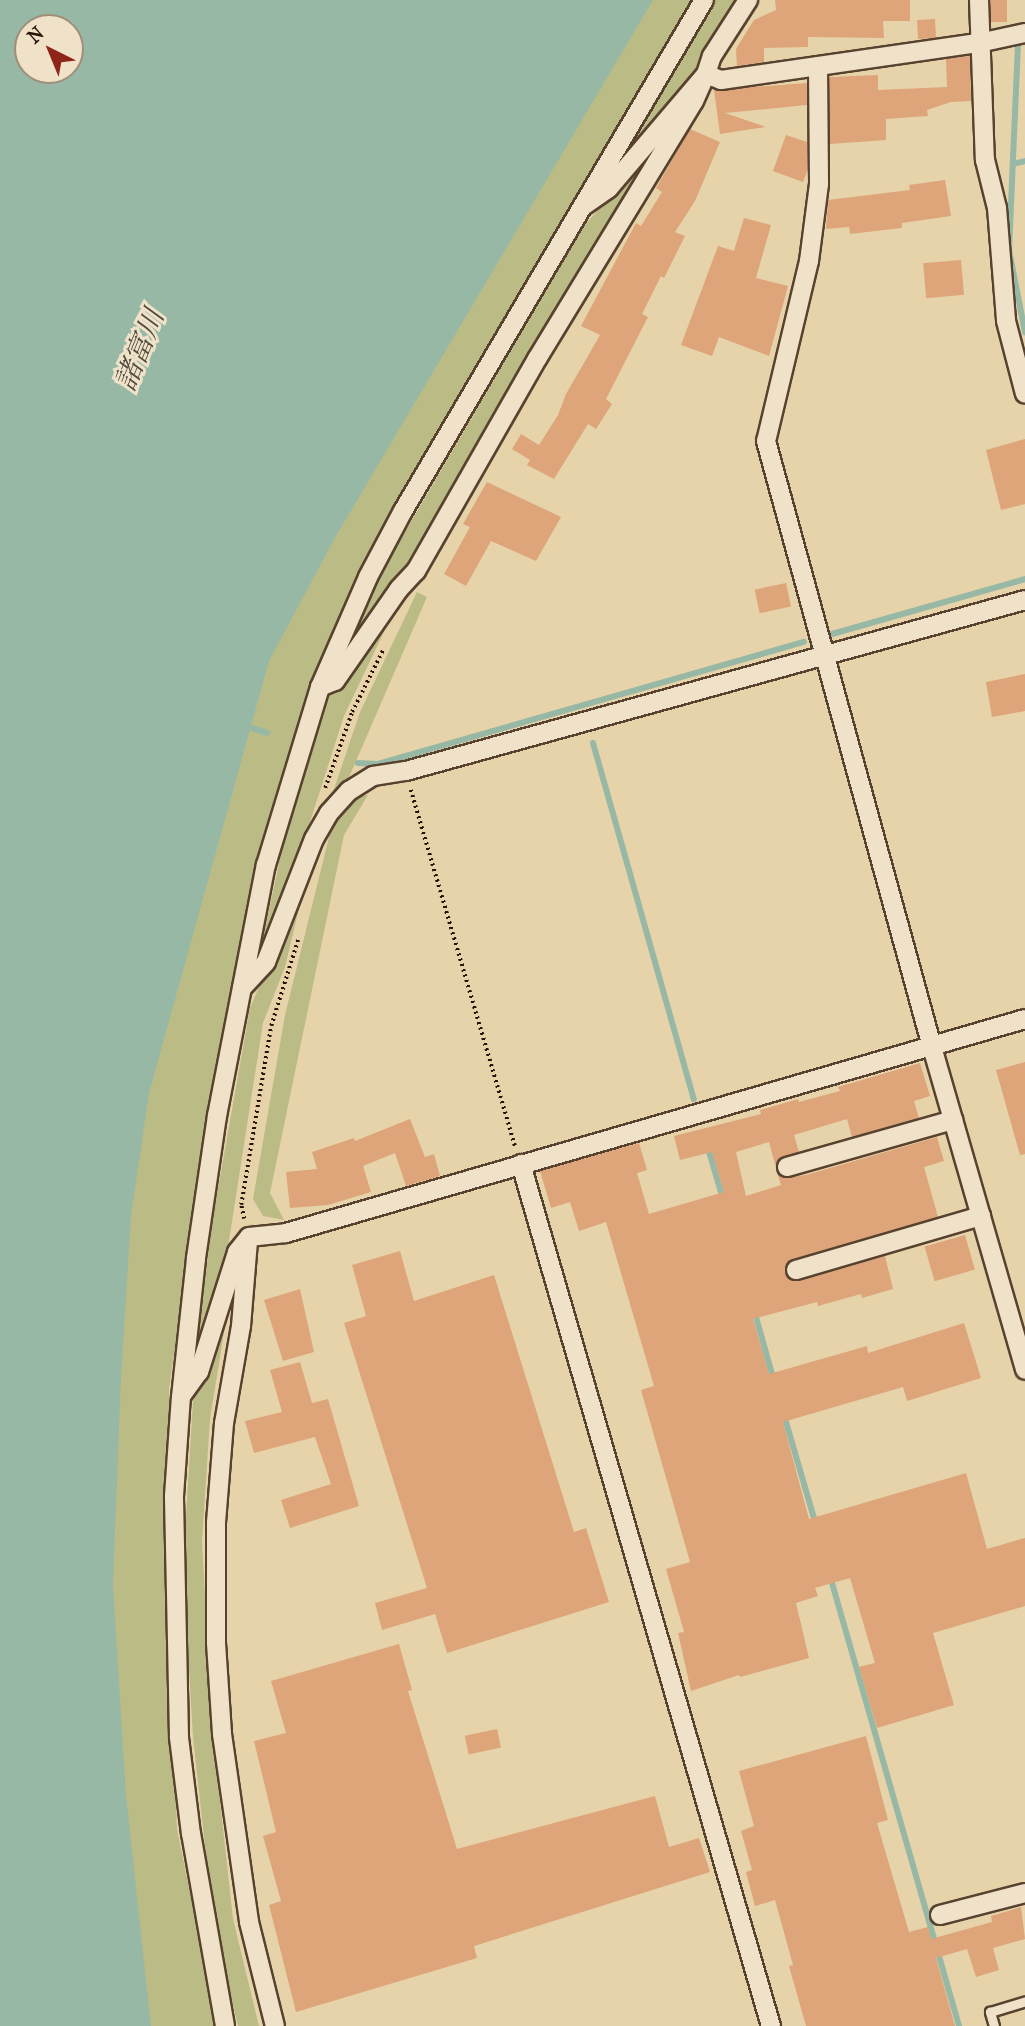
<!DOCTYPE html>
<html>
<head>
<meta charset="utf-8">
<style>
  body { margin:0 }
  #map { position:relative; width:1025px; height:2026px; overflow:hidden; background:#e7d3aa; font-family:"IM FELL French Canon","Noto Serif JP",serif }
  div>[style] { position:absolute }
  .green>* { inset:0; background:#bbbb85 }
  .water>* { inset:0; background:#97b8a5 }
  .stream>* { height:6px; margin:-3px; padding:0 3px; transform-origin:3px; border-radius:3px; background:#97b8a5 }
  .building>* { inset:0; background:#dda579; transform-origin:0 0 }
  .path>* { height:3.5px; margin-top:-1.75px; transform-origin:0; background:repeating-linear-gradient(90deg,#291106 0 2px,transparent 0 5.5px) }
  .roads { filter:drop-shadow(2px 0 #58422f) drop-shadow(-2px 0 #58422f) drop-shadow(0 2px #58422f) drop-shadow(0 -2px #58422f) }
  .lane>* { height:9px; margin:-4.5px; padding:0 4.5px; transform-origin:4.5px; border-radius:4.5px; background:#efe2c8 }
  .street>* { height:18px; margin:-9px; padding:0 9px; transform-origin:9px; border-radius:9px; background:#efe2c8 }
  span { translate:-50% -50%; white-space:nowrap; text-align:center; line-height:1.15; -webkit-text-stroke:6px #efe2c8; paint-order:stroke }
  .water-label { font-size:28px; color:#504b3e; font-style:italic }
  .north { position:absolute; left:14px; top:14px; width:70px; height:70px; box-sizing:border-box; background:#efe2c8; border:2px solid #a08e7a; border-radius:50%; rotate:317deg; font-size:19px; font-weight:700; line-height:28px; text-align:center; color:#291106 }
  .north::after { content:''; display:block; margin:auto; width:24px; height:32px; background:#8f2418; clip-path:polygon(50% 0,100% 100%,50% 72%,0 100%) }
</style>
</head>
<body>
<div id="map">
  <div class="green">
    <div style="clip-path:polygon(617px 0,694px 0,369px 553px,309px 688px,256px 866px,207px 1127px,169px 1389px,168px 1606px,177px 1829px,217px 2026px,120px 2026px,80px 1317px,235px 692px)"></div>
    <div style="clip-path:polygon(715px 0,742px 0,685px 90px,603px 183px)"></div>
    <div style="clip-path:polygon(671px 126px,404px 574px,337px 670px,384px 568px,584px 226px)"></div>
    <div style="clip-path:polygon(417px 592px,427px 597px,350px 775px,331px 798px,360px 712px)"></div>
    <div style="clip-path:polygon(399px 600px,344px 716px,300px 853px,260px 952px,289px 817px,328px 698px)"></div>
    <div style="clip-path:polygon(368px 795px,344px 835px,270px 1193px,284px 1220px,263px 1216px,253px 1199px,285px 1015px,332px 825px,355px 797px)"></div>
    <div style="clip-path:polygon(306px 879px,285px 967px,263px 1023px,221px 1292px,193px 1373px,213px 1217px,250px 1008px)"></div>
    <div style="clip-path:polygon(227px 1314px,210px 1419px,202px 1542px,213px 1737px,233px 1919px,259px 2026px,238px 2026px,213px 1919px,193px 1737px,183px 1565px,193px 1401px)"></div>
  </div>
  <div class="water">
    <div style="clip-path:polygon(evenodd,0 0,653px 0,336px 536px,269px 661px,149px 1093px,131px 1216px,121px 1376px,113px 1585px,126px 1796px,151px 2026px,0 2026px,0 0,28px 28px,70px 28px,70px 70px,28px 70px,28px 28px)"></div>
  </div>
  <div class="stream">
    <div style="left:1018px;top:44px;width:206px;rotate:92.5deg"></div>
    <div style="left:1009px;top:250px;width:84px;rotate:79deg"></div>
    <div style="left:1013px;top:164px;width:12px;rotate:-14deg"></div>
    <div style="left:832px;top:634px;width:201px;rotate:-15.9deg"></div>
    <div style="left:246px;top:726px;width:22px;rotate:18deg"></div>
    <div style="left:593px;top:743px;width:370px;rotate:74.2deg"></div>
    <div style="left:358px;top:763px;width:20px;rotate:3deg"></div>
    <div style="left:378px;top:764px;width:443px;rotate:-16deg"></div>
    <div style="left:707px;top:1145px;width:56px;rotate:73.5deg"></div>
    <div style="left:754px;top:1310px;width:74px;rotate:74.3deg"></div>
    <div style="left:784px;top:1415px;width:115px;rotate:73.8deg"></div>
    <div style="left:830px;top:1576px;width:468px;rotate:74deg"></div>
  </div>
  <div class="building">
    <div style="clip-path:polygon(775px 0,910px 0,910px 21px,883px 21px,884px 38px,808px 37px,808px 47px,764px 48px,764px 62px,737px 66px,736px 49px,747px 31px,754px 20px,776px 10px)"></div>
    <div style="left:990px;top:0;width:17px;height:22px"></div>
    <div style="left:935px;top:19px;width:19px;height:18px;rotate:87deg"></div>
    <div style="clip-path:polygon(970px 56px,971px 101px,951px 102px,927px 110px,928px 116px,886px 119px,886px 140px,830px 144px,829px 77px,878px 75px,878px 90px,947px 87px,946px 59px)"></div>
    <div style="clip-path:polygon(807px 83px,807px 105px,725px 113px,766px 127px,720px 134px,714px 90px)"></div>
    <div style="clip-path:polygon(690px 129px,720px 142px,695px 201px,675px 232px,685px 236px,664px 278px,661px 276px,642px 314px,648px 317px,606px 399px,612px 404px,596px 429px,588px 424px,554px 479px,527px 465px,530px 460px,512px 449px,521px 434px,539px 445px,558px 415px,566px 394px,600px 335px,581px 326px,636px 223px,641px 226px,662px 192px,656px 188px)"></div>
    <div style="clip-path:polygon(786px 135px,807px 142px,808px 169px,803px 182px,773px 171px)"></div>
    <div style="clip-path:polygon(945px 180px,951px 216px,902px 223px,902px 228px,850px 234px,849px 227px,826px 229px,828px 200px,910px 190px,909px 185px)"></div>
    <div style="clip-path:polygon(744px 218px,771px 225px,756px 278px,788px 286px,769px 356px,719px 337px,712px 356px,681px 345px,718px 246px,734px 251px)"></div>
    <div style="left:961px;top:260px;width:35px;height:38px;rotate:85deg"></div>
    <div style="clip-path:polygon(1025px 439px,1025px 504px,1001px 510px,986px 450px)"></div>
    <div style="clip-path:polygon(487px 482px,561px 517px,536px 561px,491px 541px,466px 586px,444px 574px,470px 527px,463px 524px)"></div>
    <div style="left:786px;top:583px;width:24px;height:32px;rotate:78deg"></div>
    <div style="clip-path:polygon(1025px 674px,1025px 711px,992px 717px,986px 682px)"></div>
    <div style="clip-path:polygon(1025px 1062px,1025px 1154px,1020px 1155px,996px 1070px)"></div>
    <div style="clip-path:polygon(920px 1063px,930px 1096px,914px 1101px,919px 1118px,852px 1137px,847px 1119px,794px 1135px,799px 1152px,779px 1159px,776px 1168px,769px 1142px,736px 1152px,746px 1196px,781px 1185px,777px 1172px,785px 1178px,806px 1175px,937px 1137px,944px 1161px,924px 1167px,938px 1217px,793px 1259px,785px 1268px,788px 1278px,799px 1281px,885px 1256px,893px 1289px,862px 1298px,861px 1294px,818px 1306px,817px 1302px,753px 1319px,769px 1374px,867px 1346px,868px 1353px,964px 1323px,981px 1378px,907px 1401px,903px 1387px,783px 1422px,809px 1519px,966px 1473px,987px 1549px,1025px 1538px,1025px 1606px,933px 1633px,954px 1705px,877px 1728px,859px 1667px,875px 1663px,850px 1578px,815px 1588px,818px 1596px,796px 1603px,809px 1658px,740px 1677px,739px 1675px,691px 1691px,678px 1633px,684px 1632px,666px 1569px,690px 1562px,641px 1390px,654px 1386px,606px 1222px,579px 1231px,570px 1202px,551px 1208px,540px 1171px,639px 1143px,647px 1170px,637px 1173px,649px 1214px,724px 1192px,712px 1152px,680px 1160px,674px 1136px,761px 1114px,760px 1110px,798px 1099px,799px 1102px,840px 1091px,838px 1087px)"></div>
    <div style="clip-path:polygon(410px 1119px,425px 1157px,434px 1154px,440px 1176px,406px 1186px,395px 1153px,363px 1166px,371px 1192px,328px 1205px,290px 1208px,286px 1172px,317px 1169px,312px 1152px,354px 1138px,355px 1141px)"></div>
    <div style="left:965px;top:1235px;width:36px;height:42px;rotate:74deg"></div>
    <div style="clip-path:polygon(400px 1251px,414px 1301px,494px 1275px,574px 1532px,586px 1528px,609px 1602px,447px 1653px,435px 1614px,382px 1630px,375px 1603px,427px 1588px,344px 1323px,366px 1316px,352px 1265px)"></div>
    <div style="clip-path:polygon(300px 1289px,314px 1352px,283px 1361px,264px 1300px)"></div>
    <div style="clip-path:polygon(300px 1362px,312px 1403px,328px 1399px,359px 1506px,290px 1528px,281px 1500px,331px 1484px,315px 1437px,254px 1453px,245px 1421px,282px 1412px,270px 1370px)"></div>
    <div style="clip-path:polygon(399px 1644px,412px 1690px,408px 1691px,457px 1849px,655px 1796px,669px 1847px,699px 1838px,710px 1872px,474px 1946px,477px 1958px,296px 2012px,269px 1905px,281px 1901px,263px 1836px,276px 1832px,254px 1741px,286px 1733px,271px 1681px)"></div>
    <div style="left:497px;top:1729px;width:19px;height:33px;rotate:78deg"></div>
    <div style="clip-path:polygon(866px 1736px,888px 1820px,877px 1823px,909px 1932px,928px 1927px,931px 1939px,992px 1922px,991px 1916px,1021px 1907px,1025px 1939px,993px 1948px,999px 1970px,976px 1977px,967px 1949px,936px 1958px,955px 2026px,806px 2026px,789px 1966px,793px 1965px,775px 1900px,755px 1906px,746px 1872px,752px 1870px,741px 1831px,754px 1826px,739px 1771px)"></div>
  </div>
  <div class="path">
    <div style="left:325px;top:788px;width:81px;rotate:-70.4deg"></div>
    <div style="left:352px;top:712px;width:69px;rotate:-63.4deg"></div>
    <div style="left:411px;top:790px;width:373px;rotate:73.7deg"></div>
    <div style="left:244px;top:1219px;width:14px;rotate:-102deg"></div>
    <div style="left:241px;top:1205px;width:181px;rotate:-80.5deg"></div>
    <div style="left:271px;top:1026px;width:90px;rotate:-72.6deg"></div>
  </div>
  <div class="roads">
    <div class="lane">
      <div style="left:994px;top:2026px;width:15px;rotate:-106deg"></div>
      <div style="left:990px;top:2012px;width:37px;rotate:-17deg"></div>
    </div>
    <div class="street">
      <div style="left:979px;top:0;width:160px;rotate:87.9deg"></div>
      <div style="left:985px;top:160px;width:49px;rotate:76deg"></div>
      <div style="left:997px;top:208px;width:113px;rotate:85.4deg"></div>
      <div style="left:1006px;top:321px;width:75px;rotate:75.4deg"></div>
      <div style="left:818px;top:66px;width:118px;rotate:89.5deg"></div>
      <div style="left:819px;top:184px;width:78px;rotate:97.4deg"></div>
      <div style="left:809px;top:261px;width:185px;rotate:103.4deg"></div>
      <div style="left:766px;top:441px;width:628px;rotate:74.68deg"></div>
      <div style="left:932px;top:1047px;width:336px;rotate:73.9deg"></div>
      <div style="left:585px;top:205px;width:29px;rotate:-35deg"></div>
      <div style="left:609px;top:188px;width:150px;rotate:-49.6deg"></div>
      <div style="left:706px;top:74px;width:19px;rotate:-72deg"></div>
      <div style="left:712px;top:56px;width:67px;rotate:-57.3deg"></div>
      <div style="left:320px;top:687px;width:16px;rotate:-22deg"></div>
      <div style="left:335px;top:681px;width:112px;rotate:-55.2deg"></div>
      <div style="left:399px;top:589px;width:25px;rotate:-47deg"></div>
      <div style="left:416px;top:571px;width:244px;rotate:-60.3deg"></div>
      <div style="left:537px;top:359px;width:302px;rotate:-58.7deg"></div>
      <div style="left:694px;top:101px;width:30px;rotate:-66deg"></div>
      <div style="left:706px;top:74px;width:16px;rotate:22deg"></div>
      <div style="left:721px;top:80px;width:261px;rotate:-8.2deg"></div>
      <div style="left:979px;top:43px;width:47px;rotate:-12.3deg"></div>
      <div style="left:242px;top:988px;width:35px;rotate:-47deg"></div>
      <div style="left:266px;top:962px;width:132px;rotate:-68.7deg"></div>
      <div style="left:314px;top:839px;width:30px;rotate:-60deg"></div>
      <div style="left:329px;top:813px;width:30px;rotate:-48deg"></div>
      <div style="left:349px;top:791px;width:28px;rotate:-32deg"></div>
      <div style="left:373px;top:776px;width:33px;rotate:-9deg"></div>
      <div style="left:406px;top:771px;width:642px;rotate:-15.44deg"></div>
      <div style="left:521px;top:1164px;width:898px;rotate:73.83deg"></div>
      <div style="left:787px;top:1167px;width:173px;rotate:-15.8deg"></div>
      <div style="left:248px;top:1241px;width:85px;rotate:94.7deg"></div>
      <div style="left:241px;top:1326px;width:98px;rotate:99.9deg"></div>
      <div style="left:224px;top:1423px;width:100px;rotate:94.6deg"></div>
      <div style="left:216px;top:1523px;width:120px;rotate:90deg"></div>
      <div style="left:216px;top:1643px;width:91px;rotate:86.2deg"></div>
      <div style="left:222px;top:1734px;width:190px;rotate:81.8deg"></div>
      <div style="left:249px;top:1922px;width:107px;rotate:76deg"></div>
      <div style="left:796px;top:1270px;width:193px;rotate:-16.3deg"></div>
      <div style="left:182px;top:1395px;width:29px;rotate:-54deg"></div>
      <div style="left:199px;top:1372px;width:126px;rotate:-72.4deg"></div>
      <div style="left:237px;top:1252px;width:19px;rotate:-51deg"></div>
      <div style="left:249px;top:1237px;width:37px;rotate:-6deg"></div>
      <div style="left:286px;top:1233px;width:769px;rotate:-16.15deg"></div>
      <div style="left:940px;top:1915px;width:88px;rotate:-14.5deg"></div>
      <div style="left:225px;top:2026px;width:195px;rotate:-100deg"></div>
      <div style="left:191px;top:1834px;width:98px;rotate:-97.1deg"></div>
      <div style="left:179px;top:1737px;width:241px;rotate:-91.2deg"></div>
      <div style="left:174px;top:1496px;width:99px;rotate:-86deg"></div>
      <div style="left:181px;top:1397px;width:140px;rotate:-83.8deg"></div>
      <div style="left:196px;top:1258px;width:144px;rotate:-81.6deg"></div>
      <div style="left:217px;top:1116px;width:256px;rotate:-79deg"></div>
      <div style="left:266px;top:865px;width:186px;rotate:-73.1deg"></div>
      <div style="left:320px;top:687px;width:120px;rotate:-66.4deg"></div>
      <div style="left:368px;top:577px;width:75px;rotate:-62.1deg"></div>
      <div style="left:403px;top:511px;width:593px;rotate:-59.5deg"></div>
    </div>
  </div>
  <div class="water-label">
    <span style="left:140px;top:350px;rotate:-68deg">諸富川</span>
  </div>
  <div class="north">N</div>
</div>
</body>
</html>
